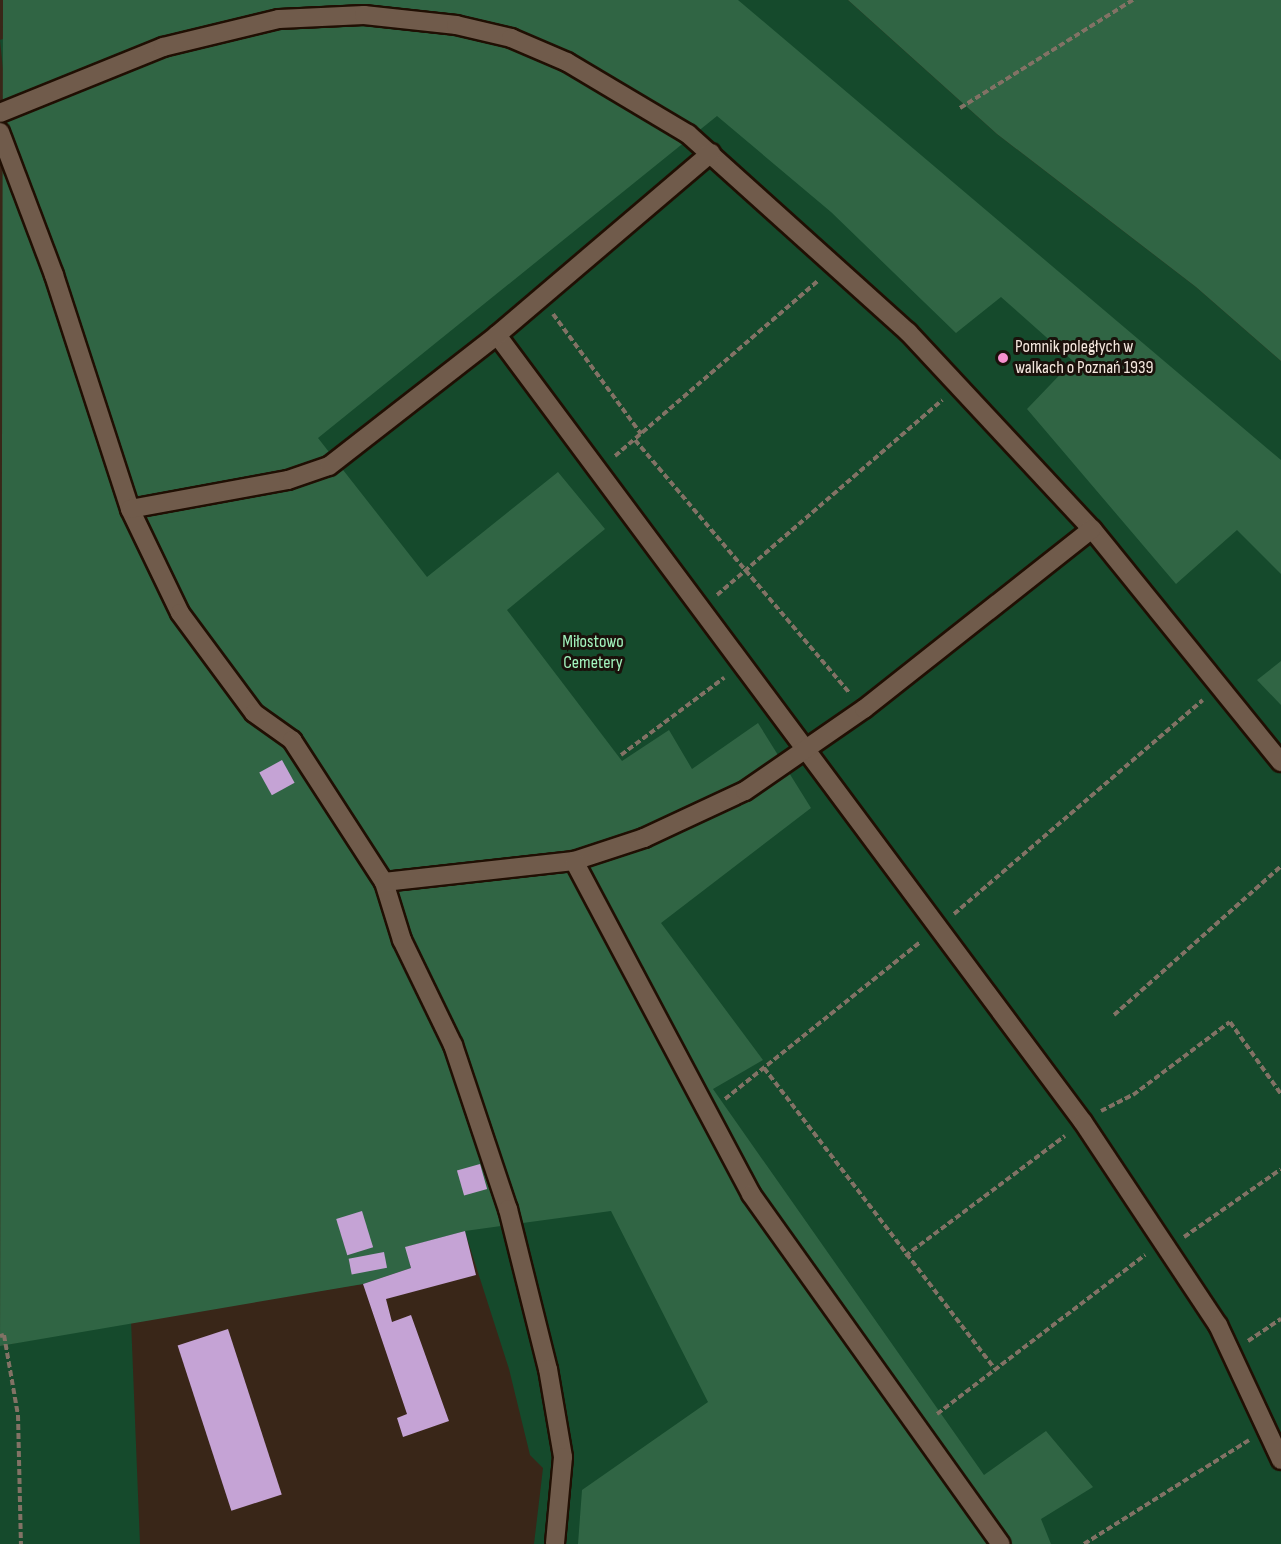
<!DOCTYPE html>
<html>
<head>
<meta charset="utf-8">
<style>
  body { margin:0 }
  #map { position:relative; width:1281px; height:1544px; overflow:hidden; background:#392618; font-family:"Sofia Sans Condensed",sans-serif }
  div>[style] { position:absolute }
  .green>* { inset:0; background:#154a2c }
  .forest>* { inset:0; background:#306544 }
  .building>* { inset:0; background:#c5a3d5; transform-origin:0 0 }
  .path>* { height:4px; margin-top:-2px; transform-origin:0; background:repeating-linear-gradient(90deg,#827265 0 6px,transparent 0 9px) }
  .roads { filter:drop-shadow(2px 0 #200f03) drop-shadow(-2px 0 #200f03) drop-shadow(0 2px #200f03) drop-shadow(0 -2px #200f03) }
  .pedestrian>* { height:18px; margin:-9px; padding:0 9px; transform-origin:9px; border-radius:9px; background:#705b4b }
  .dots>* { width:16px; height:16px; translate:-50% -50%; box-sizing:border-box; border:3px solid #1a110b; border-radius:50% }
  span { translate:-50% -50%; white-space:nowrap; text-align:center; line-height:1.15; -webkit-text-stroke:6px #1a110b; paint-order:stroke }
  .poi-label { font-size:18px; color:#f5e8df }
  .left { translate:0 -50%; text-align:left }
  .park-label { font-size:18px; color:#a2f3bd }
</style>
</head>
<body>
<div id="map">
  <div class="green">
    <div style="clip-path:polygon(107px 0,848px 0,997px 134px,1196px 287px,1281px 361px,1281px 1544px,534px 1544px,543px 1468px,530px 1455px,509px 1369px,465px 1232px,406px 1247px,411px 1268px,363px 1284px,131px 1320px,140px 1544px,0 1544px,0 1346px,131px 1320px,0 40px)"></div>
  </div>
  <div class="forest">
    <div style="clip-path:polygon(3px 0,738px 0,1281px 460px,1281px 574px,1237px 530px,1176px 584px,1027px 409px,1073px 361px,1001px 297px,956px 333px,831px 212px,717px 116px,318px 438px,427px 577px,558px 472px,605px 529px,507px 610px,622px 761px,669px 730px,692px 769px,758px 723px,811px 808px,661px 923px,763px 1060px,713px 1089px,984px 1475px,1046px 1431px,1093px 1487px,1041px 1519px,1051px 1544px,578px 1544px,582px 1490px,708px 1402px,611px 1211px,465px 1231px,406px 1247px,411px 1268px,363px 1284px,0 1346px)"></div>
    <div style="clip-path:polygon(848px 0,1281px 0,1281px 361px,1196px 287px,997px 134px)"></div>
    <div style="clip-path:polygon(1281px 661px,1281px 705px,1257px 680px)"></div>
  </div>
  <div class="building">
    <div style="left:282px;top:760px;width:26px;height:26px;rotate:61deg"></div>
    <div style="left:480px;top:1164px;width:26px;height:24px;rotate:74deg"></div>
    <div style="left:362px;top:1211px;width:38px;height:27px;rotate:73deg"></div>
    <div style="clip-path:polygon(465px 1231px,476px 1275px,386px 1299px,392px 1322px,411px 1315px,449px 1421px,403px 1437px,397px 1418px,407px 1414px,363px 1284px,411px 1268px,405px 1247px)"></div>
    <div style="left:384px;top:1252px;width:16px;height:36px;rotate:79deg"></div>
    <div style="left:228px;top:1329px;width:174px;height:53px;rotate:72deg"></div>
  </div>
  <div class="path">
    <div style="left:960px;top:108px;width:204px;rotate:-32deg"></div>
    <div style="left:553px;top:314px;width:149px;rotate:53.7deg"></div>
    <div style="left:635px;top:440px;width:331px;rotate:49.7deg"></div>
    <div style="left:615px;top:456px;width:268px;rotate:-40.8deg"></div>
    <div style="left:717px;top:595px;width:298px;rotate:-40.9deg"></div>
    <div style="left:621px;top:755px;width:129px;rotate:-36.8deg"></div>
    <div style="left:954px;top:914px;width:328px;rotate:-40.7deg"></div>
    <div style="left:1114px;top:1015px;width:224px;rotate:-41.7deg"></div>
    <div style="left:764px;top:1068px;width:379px;rotate:52.5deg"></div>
    <div style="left:725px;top:1099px;width:250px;rotate:-38.8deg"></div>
    <div style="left:1101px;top:1111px;width:36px;rotate:-27deg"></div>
    <div style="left:1133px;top:1095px;width:121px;rotate:-37deg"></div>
    <div style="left:1230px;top:1022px;width:88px;rotate:54.7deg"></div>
    <div style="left:1184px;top:1237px;width:118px;rotate:-35deg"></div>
    <div style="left:905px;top:1256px;width:200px;rotate:-36.9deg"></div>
    <div style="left:0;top:1336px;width:4px;rotate:-14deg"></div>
    <div style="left:4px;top:1335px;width:81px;rotate:80.1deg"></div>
    <div style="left:18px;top:1415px;width:129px;rotate:88.7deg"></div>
    <div style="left:1248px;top:1341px;width:40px;rotate:-34deg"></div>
    <div style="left:937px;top:1414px;width:262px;rotate:-37.4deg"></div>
    <div style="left:1084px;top:1544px;width:195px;rotate:-32.2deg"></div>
  </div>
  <div class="roads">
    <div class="pedestrian">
      <div style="left:0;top:113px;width:176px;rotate:-22deg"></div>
      <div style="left:163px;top:47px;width:119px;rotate:-13.6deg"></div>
      <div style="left:279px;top:19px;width:85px;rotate:-2.7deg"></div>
      <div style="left:364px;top:15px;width:93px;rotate:6.2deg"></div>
      <div style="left:456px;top:25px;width:57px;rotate:13.3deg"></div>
      <div style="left:511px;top:38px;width:61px;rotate:23.2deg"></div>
      <div style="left:567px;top:62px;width:141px;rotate:30.8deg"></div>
      <div style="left:688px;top:134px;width:296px;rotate:42deg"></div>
      <div style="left:908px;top:332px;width:270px;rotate:47deg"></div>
      <div style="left:1092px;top:529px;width:300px;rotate:51deg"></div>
      <div style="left:0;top:132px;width:153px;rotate:69.3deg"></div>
      <div style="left:54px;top:275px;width:246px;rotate:72deg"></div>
      <div style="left:130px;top:509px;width:115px;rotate:64.3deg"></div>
      <div style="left:180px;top:613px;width:124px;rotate:53.5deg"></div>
      <div style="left:254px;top:713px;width:47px;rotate:35.4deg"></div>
      <div style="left:292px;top:740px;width:169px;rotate:57.1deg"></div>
      <div style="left:384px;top:882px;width:61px;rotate:72.8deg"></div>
      <div style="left:402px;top:940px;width:117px;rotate:64.1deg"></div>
      <div style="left:453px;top:1045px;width:173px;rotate:71.5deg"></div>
      <div style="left:508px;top:1209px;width:165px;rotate:76deg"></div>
      <div style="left:548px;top:1369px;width:89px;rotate:80.3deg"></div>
      <div style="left:563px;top:1457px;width:87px;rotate:95.3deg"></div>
      <div style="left:497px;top:335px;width:981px;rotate:53.33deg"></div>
      <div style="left:1083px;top:1122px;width:244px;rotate:56.4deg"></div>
      <div style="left:1218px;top:1325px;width:149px;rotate:65deg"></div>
      <div style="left:130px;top:509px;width:161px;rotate:-10.4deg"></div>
      <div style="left:288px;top:480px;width:43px;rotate:-18.9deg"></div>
      <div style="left:329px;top:466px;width:213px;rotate:-37.9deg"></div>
      <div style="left:497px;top:335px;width:281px;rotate:-40.4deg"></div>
      <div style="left:574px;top:861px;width:74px;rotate:-18.2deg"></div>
      <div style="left:644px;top:838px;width:111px;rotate:-25deg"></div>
      <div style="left:745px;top:791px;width:145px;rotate:-34.6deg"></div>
      <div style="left:864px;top:709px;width:290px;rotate:-38.3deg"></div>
      <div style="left:384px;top:882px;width:191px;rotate:-6.3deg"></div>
      <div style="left:574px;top:861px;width:377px;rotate:62deg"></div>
      <div style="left:751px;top:1194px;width:430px;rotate:54.5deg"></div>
    </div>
  </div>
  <div class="dots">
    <div style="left:1003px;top:358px;background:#f790cf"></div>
  </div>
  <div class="poi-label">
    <span class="left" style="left:1015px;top:358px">Pomnik poległych w<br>walkach o Poznań 1939</span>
  </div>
  <div class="park-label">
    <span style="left:593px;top:653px">Miłostowo<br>Cemetery</span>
  </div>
</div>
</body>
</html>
